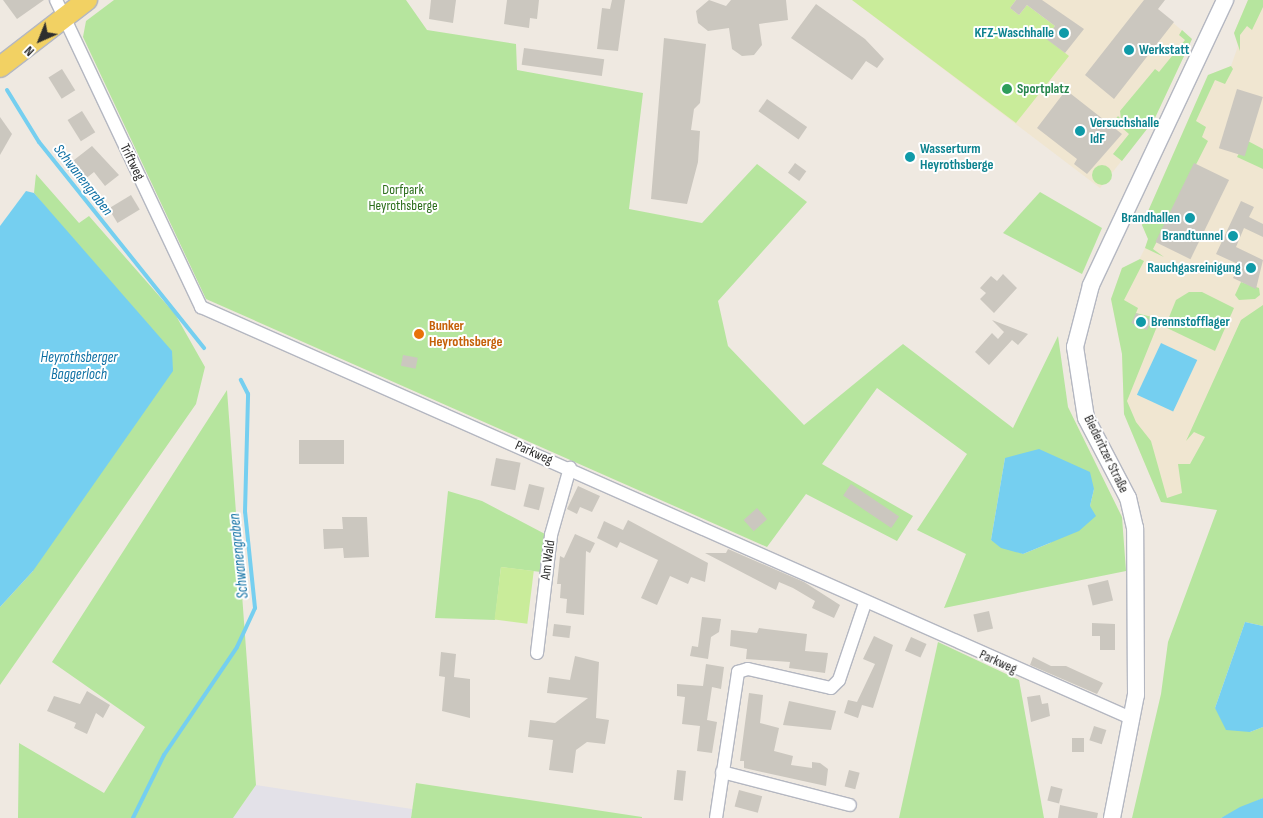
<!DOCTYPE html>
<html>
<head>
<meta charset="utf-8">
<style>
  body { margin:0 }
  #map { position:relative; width:1263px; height:818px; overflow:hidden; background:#efe9e1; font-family:"Sofia Sans Condensed",sans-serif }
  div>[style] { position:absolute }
  .industrial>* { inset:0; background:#e3e1e8 }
  .education>* { inset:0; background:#f0e6d1 }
  .green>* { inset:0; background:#b6e59e }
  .round { border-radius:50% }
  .pitch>* { inset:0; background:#c9ec9a; transform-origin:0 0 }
  .water>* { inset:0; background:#75cff0; transform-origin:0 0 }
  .stream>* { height:4px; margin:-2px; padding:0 2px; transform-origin:2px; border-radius:2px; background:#75cff0 }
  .building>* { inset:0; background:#cbc7bf; transform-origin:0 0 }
  .roads { filter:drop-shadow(1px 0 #b4b7c1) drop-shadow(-1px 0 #b4b7c1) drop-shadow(0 1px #b4b7c1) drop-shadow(0 -1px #b4b7c1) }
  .minor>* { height:12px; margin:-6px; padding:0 6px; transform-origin:6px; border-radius:6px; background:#fff }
  .tertiary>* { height:16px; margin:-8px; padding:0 8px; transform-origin:8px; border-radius:8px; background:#fff }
  .primary>* { height:20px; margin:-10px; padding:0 10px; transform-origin:10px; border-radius:10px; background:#f2d163 }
  .dots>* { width:14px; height:14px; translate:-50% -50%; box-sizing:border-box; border:2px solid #fff; border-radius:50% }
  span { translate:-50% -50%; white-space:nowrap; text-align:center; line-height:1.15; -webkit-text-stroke:4px #fff; paint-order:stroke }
  .culture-label { font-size:14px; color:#0d838f; font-weight:700 }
  .right { translate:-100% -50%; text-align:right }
  .left { translate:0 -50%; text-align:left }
  .leisure-label { font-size:14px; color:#27864d; font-weight:700 }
  .street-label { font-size:14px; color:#2e2e2e }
  .park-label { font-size:14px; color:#2c6e1b }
  .food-label { font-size:14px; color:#c56008; font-weight:700 }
  .water-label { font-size:15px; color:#0d6fa3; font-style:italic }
  .north { position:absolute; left:15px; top:15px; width:50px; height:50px; -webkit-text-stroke:4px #fff; paint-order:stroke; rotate:224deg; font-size:14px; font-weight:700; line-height:20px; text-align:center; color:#2e2e2e }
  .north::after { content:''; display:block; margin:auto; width:18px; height:22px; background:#2e2e2e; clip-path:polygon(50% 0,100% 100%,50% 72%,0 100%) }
</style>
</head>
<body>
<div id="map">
  <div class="industrial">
    <div style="clip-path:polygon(256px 785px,412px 809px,411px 818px,233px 818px)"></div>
  </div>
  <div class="education">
    <div style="clip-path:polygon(852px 0,1163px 0,1157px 9px,1192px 39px,1154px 120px,1100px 188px)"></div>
    <div style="clip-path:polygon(1248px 0,1263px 0,1263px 352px,1218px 509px,1161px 502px,1124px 414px,1122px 354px,1111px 299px,1122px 268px,1138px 262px,1145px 248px,1148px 239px,1142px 225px,1208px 75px,1231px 66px,1238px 46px,1234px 33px)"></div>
  </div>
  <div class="green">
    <div style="clip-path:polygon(evenodd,114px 0,406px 0,427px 30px,516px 44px,517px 70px,643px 93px,629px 209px,702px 223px,757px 164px,807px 202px,718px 301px,728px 346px,804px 425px,903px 344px,1013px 428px,1058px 336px,1068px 407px,1122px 517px,1126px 571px,944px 608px,966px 554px,917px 530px,967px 454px,877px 388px,822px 464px,913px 516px,897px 541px,806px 494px,767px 547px,206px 299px,83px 37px,86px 21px,114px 0,1005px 458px,1094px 489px,1090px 506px,1050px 543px,1023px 554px,991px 540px,1005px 458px)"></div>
    <div style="clip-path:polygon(1248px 0,1263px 0,1263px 7px,1252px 30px,1247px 26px,1240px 35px,1240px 51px,1234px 33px)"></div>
    <div style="clip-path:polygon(1182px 30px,1192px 39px,1154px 120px,1122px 161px,1113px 154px,1129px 134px,1114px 121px,1118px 116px,1121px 119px,1120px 111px,1155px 69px,1159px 72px,1185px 40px,1179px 35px)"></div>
    <div style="clip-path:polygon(1231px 66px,1233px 69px,1225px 84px,1215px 80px,1196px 121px,1206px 127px,1202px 137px,1208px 141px,1153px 249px,1164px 257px,1145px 248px,1148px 239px,1142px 225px,1208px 75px)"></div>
    <div style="clip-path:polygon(1246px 140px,1263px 149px,1263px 169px,1237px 157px)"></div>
    <div class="round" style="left:1092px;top:165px;width:20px;height:20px"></div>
    <div style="clip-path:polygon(36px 174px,79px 223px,89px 216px,175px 314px,205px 367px,196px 404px,0 685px,0 607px,33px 571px,91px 263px,34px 193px)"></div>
    <div style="clip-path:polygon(1040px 192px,1102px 228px,1082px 274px,1003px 233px)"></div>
    <div style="clip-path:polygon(1140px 259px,1144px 261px,1124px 300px,1138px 308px,1136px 313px,1160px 319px,1127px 401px,1136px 422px,1151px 441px,1167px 498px,1182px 493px,1178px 464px,1190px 464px,1205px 437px,1194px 432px,1186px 441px,1241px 320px,1263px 305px,1263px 626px,1245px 622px,1215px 708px,1250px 732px,1263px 727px,1263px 798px,1221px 818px,1132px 818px,1161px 694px,1168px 642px,1217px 510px,1161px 502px,1124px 414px,1122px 354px,1111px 299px,1122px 268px)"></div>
    <div style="clip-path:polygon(1241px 282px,1259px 288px,1260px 295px,1255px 299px,1239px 300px,1235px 295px)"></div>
    <div style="clip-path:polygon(1189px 292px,1202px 292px,1234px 308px,1215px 351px,1165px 327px,1176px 300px)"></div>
    <div style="clip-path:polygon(227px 390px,256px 785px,233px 818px,18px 818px,19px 743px,104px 793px,145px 727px,52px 662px)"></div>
    <div style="clip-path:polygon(448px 491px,482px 501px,545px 534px,541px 572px,501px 567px,495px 620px,435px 618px)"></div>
    <div style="clip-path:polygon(938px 642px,1019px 680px,1044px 818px,899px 818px)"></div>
    <div style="clip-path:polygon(416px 783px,642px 817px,642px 818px,411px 818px)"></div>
  </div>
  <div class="pitch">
    <div style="clip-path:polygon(852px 0,1016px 0,1010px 8px,1019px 15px,1027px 5px,1055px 26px,1046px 38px,1069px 56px,1016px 123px)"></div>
    <div style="left:501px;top:567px;width:33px;height:53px;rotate:7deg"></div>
  </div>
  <div class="water">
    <div style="clip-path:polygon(26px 191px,34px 193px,172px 351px,173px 371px,33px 571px,0 607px,0 226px)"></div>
    <div style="left:1161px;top:343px;width:40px;height:57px;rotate:25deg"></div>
    <div style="clip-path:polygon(1039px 449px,1090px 472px,1094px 489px,1090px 506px,1096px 516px,1079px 531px,1023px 554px,1001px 548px,991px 540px,1005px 458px)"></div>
    <div style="clip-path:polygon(1245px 622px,1263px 626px,1263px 727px,1250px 732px,1226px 730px,1215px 708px)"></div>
    <div style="clip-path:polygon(1263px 798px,1263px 818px,1221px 818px,1240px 807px)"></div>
  </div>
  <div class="stream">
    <div style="left:7px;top:90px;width:61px;rotate:58.4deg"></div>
    <div style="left:39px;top:142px;width:264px;rotate:51.3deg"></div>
    <div style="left:133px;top:818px;width:70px;rotate:-63.8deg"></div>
    <div style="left:164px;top:755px;width:130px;rotate:-55.9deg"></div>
    <div style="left:237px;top:647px;width:43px;rotate:-65.2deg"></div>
    <div style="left:255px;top:608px;width:97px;rotate:-95.9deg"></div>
    <div style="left:245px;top:512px;width:118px;rotate:-88.5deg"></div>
    <div style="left:248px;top:394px;width:16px;rotate:-117deg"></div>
  </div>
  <div class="building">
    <div style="clip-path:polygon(3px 0,44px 0,17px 19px)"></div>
    <div style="clip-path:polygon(431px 0,456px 0,453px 23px,429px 19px)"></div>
    <div style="clip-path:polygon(507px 0,539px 0,537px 19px,530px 18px,529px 28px,504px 24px)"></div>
    <div style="clip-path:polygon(612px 0,625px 0,618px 51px,597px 49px,602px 8px,610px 9px)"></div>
    <div style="clip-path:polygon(709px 0,726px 6px,731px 0,786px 0,788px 20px,759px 24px,762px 45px,754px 55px,742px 56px,732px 49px,729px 28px,708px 31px,698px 23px,696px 11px)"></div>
    <div style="clip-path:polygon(1016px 0,1042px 0,1084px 29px,1065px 53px,1045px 38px,1055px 26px,1027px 5px,1019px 15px,1010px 8px)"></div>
    <div style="clip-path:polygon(1144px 0,1165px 0,1158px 9px,1174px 22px,1114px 99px,1085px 75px)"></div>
    <div style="clip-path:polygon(816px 4px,865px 39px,884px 59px,877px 68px,866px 61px,852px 80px,791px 38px)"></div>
    <div style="clip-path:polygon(664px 38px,706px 44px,700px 103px,694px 109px,691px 130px,700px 131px,698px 162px,687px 204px,651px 199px)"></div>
    <div style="left:524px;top:48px;width:81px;height:17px;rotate:8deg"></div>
    <div style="left:62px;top:69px;width:25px;height:16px;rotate:58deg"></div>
    <div style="left:1237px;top:89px;width:27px;height:62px;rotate:17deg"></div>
    <div style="clip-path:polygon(1066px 90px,1122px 134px,1087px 174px,1074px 164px,1077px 159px,1037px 128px)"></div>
    <div style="left:767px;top:99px;width:49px;height:15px;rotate:35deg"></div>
    <div style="left:82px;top:111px;width:25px;height:17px;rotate:58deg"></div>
    <div style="clip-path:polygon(0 117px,12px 134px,0 155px)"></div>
    <div style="clip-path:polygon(92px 146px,119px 175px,105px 186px,94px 172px,79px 184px,65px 167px)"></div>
    <div style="left:795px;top:163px;width:14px;height:12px;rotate:36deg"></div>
    <div style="left:1194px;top:163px;width:39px;height:88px;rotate:26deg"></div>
    <div style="left:131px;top:195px;width:17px;height:26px;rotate:59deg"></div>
    <div style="clip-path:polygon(1241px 201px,1254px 207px,1249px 217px,1263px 224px,1263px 237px,1244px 228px,1236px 247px,1263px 260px,1256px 289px,1233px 278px,1240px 265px,1216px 254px)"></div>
    <div style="clip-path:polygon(1003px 274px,1017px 288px,994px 313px,980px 299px,986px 293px,980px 288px,991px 276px,997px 281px)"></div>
    <div style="left:1136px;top:313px;width:17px;height:11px;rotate:25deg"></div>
    <div style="clip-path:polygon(992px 320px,1028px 334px,1018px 345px,1012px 340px,989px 365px,975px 352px,992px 333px,998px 339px,1004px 332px)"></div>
    <div style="left:403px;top:355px;width:15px;height:11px;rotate:11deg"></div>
    <div style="left:299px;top:440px;width:45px;height:24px"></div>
    <div style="left:496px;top:458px;width:25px;height:28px;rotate:11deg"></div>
    <div style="left:529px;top:484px;width:16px;height:23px;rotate:14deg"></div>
    <div style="left:851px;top:484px;width:58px;height:14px;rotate:34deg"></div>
    <div style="clip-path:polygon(578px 486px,600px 496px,592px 512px,580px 507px,577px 514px,567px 509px)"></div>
    <div style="left:757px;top:508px;width:15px;height:18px;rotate:48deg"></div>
    <div style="clip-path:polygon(342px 517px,367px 517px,369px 557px,344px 558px,343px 548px,324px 549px,323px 529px,343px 529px)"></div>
    <div style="clip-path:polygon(628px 520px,708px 563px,705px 582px,691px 577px,688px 584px,670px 576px,657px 605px,641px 598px,658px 560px,620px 542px,617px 548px,597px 538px,604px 521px,623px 530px)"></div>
    <div style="clip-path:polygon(575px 534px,595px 543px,590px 553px,586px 551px,584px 615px,566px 613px,567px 599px,560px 598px,561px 584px,557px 584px,560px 556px,564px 558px)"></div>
    <div style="clip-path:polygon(728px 549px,804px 582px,840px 605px,834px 618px,812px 608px,815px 601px,793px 588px,779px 582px,776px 590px,705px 553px,726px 553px)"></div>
    <div style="left:1108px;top:580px;width:21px;height:21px;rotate:76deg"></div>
    <div style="left:989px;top:611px;width:18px;height:16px;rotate:77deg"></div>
    <div style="clip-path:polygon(702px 617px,721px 619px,719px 632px,711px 637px,708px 659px,690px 656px,692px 646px,698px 647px)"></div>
    <div style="clip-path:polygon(1092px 623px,1115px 624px,1115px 650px,1100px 650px,1100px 636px,1092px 636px)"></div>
    <div style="left:554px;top:624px;width:17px;height:12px;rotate:7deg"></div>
    <div style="clip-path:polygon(759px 628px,807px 634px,805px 651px,828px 653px,825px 673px,789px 668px,790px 662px,746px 659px,747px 649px,730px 646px,731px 630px,757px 633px)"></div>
    <div style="clip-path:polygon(874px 636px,893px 645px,873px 708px,862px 705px,858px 718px,844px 713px,848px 700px,857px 702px,875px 664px,863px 659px)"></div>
    <div style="left:911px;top:637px;width:17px;height:15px;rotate:24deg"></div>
    <div style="clip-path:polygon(441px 652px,456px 654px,454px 677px,470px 679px,470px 718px,442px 711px,445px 677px,439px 676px)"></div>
    <div style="clip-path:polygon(575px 656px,599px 662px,596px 718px,609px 720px,605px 744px,587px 742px,576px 750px,573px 773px,549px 770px,553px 740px,528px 737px,530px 720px,555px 723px,588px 698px,547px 693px,549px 677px,570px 680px)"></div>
    <div style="clip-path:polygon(1033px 657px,1051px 666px,1066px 666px,1103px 683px,1097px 694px,1030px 665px)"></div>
    <div style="clip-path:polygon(706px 664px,724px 667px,721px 689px,712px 687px,707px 720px,717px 722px,712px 753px,697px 751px,700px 726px,682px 724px,685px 697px,677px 696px,677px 684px,703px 686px)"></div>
    <div style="clip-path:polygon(87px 691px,110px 705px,103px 718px,96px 713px,87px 734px,74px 728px,76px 723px,47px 711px,54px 696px,80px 704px)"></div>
    <div style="clip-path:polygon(749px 693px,763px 695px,760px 723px,779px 728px,774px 751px,793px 756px,791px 765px,812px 768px,812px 762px,820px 763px,828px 769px,826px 786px,744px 768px,744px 761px,740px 761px)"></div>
    <div style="clip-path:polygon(1040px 695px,1042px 704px,1048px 703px,1050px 716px,1031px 722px,1027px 697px)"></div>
    <div style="clip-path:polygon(789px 701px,836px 711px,831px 730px,783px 725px)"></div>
    <div style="left:1094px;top:726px;width:13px;height:15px;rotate:18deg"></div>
    <div style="left:1072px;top:738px;width:12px;height:14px"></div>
    <div style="left:677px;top:770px;width:9px;height:30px;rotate:6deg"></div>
    <div style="left:849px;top:770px;width:11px;height:17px;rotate:15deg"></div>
    <div style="left:1051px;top:786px;width:12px;height:15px;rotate:14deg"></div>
    <div style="left:739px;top:790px;width:24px;height:17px;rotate:15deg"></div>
    <div style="clip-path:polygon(1060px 805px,1098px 813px,1097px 818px,1058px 818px)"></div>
  </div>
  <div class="roads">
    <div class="minor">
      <div style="left:56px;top:0;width:340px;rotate:64.7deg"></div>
      <div style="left:201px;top:307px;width:1019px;rotate:23.85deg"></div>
      <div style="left:537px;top:653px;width:119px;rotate:-83.2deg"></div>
      <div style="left:551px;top:535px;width:70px;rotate:-74.2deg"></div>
      <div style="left:722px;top:772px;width:132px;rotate:14.5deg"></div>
      <div style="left:716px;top:818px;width:148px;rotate:-81.4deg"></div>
      <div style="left:738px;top:672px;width:10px;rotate:-17deg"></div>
      <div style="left:748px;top:669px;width:85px;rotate:12.9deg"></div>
      <div style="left:831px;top:688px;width:11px;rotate:-45deg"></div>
      <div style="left:839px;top:680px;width:81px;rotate:-71.3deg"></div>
    </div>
    <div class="tertiary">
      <div style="left:1112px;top:818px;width:125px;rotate:-79deg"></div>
      <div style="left:1136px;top:695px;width:167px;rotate:-90.3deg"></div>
      <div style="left:1135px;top:528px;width:31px;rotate:-103deg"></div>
      <div style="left:1128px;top:498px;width:90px;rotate:-117.7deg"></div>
      <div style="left:1086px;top:418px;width:72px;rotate:-98.8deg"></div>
      <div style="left:1075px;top:347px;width:64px;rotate:-75.5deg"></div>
      <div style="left:1091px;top:285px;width:315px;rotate:-64.8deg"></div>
    </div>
    <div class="primary">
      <div style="left:0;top:67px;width:110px;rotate:-37.6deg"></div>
    </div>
  </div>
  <div class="dots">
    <div style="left:1064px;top:33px;background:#0f9aa8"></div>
    <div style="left:1129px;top:50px;background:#0f9aa8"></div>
    <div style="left:1007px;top:89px;background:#2e9e5b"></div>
    <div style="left:1080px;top:131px;background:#0f9aa8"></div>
    <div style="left:910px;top:157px;background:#0f9aa8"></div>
    <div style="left:1190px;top:218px;background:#0f9aa8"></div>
    <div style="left:1233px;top:236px;background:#0f9aa8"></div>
    <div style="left:1251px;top:268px;background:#0f9aa8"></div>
    <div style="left:1141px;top:322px;background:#0f9aa8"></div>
    <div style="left:419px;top:334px;background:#e8710a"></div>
  </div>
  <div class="culture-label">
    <span class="right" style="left:1054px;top:33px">KFZ-Waschhalle</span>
    <span class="left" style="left:1139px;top:50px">Werkstatt</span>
    <span class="left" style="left:1090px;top:131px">Versuchshalle<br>IdF</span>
    <span class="left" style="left:920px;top:157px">Wasserturm<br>Heyrothsberge</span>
    <span class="right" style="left:1180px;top:218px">Brandhallen</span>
    <span class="right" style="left:1223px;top:236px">Brandtunnel</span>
    <span class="right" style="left:1241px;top:268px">Rauchgasreinigung</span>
    <span class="left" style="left:1151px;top:322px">Brennstofflager</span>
  </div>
  <div class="leisure-label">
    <span class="left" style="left:1017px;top:89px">Sportplatz</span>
  </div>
  <div class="street-label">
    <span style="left:132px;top:162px;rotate:64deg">Triftweg</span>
    <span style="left:534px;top:453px;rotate:24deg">Parkweg</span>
    <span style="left:1106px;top:454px;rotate:64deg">Biederitzer Straße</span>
    <span style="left:548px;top:560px;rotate:-83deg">Am Wald</span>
    <span style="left:998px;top:662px;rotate:24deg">Parkweg</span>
  </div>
  <div class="park-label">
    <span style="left:403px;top:198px">Dorfpark<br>Heyrothsberge</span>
  </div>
  <div class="food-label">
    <span class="left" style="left:429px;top:334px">Bunker<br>Heyrothsberge</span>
  </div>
  <div class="water-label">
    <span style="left:83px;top:180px;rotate:52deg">Schwanengraben</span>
    <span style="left:79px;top:366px">Heyrothsberger<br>Baggerloch</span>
    <span style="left:239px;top:556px;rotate:-96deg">Schwanengraben</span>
  </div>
  <div class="north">N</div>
</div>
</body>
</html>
